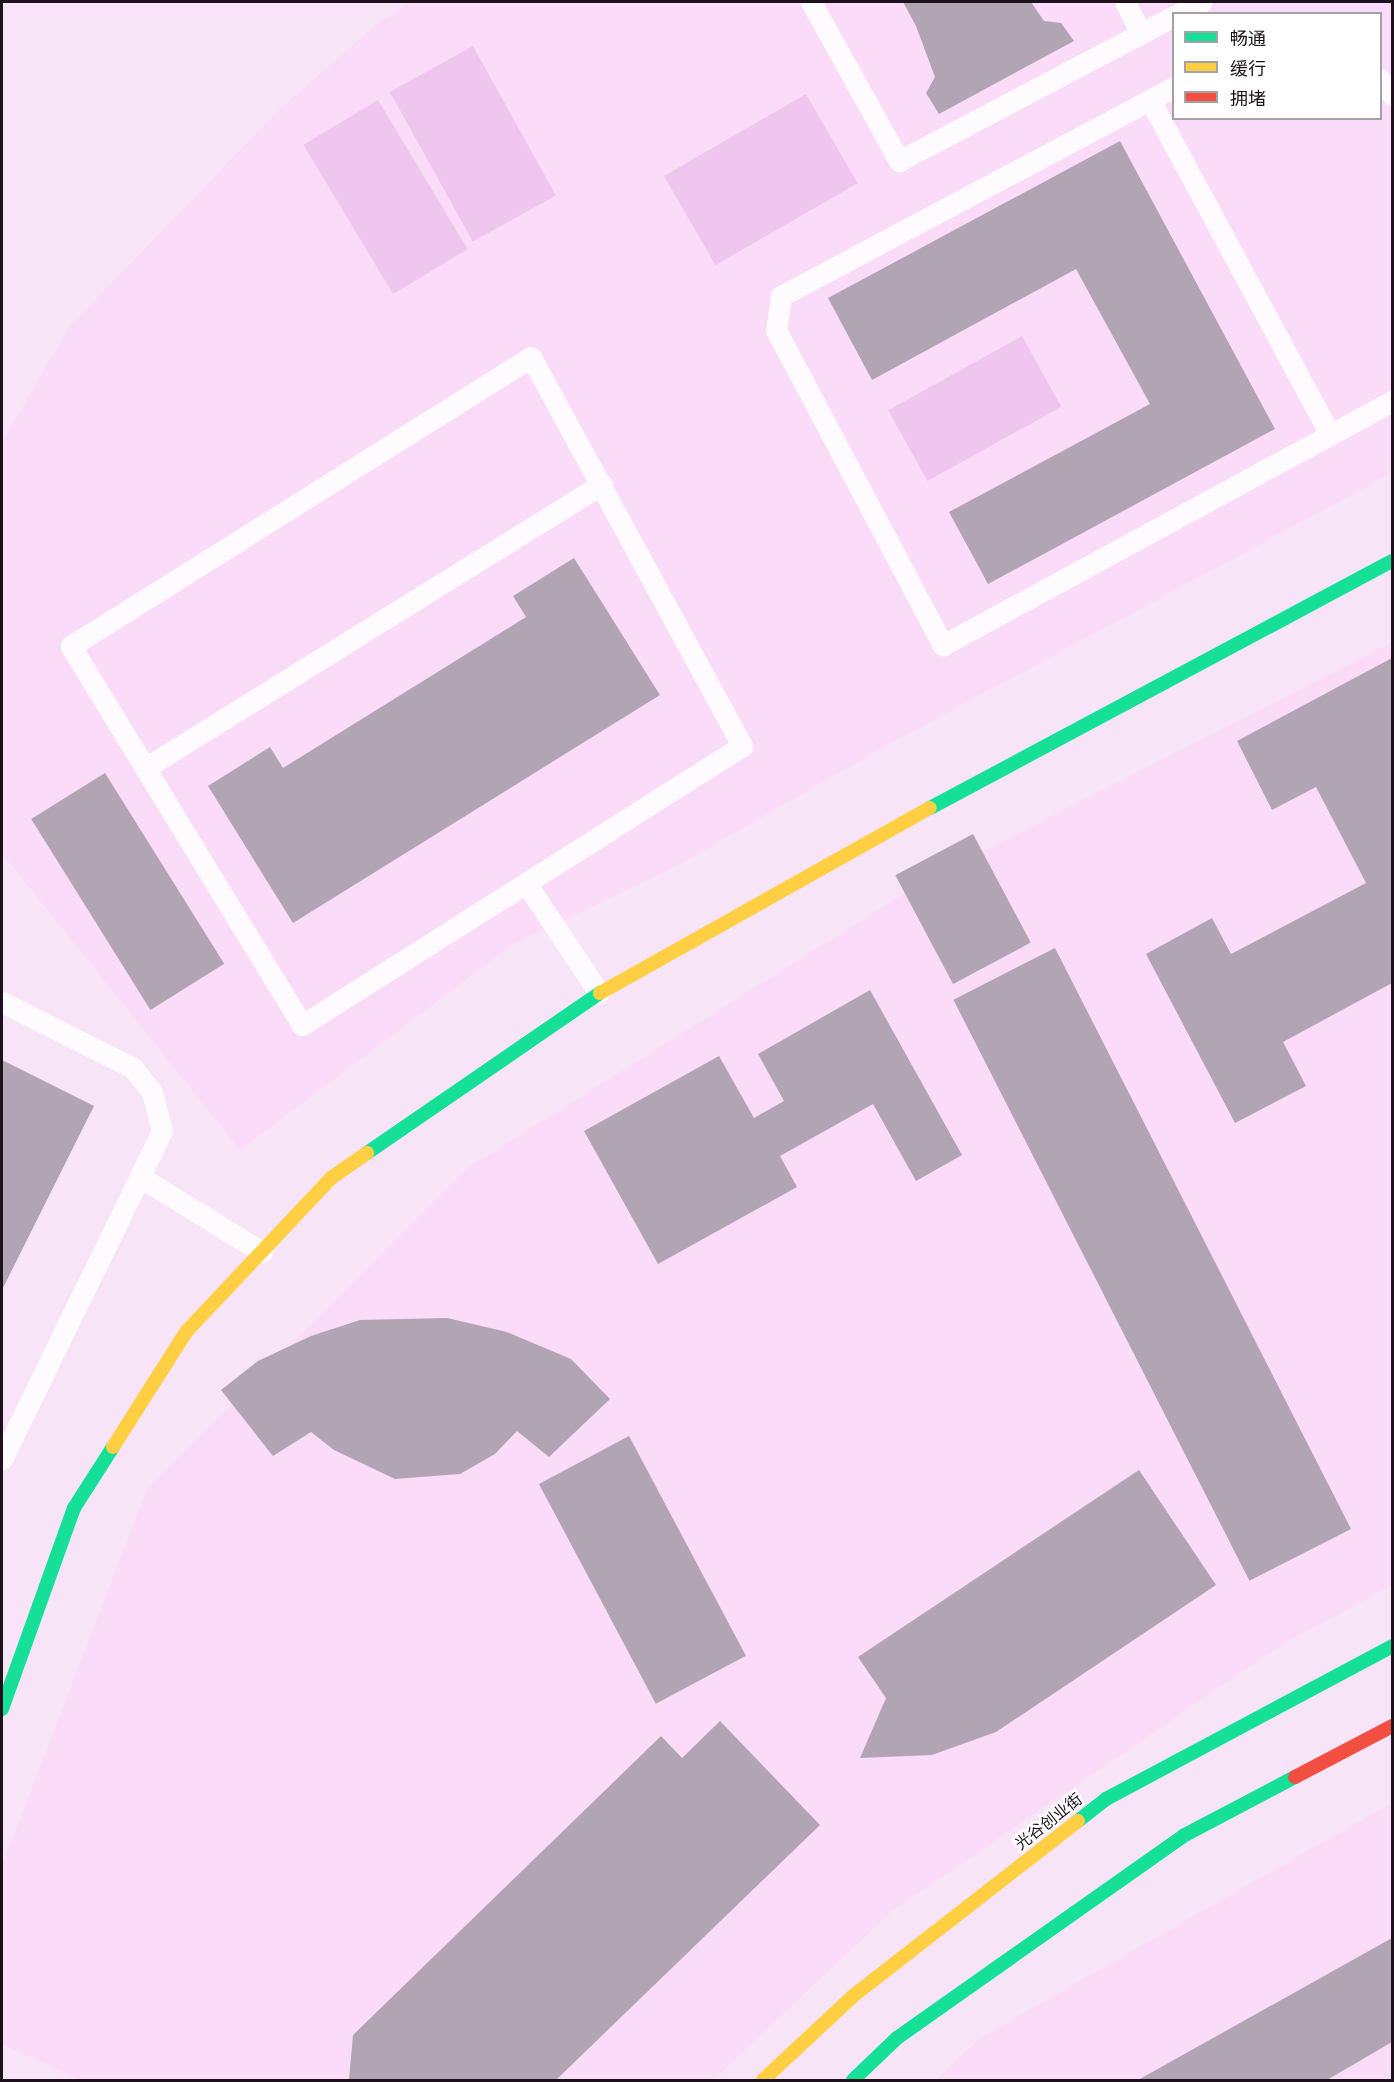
<!DOCTYPE html>
<html>
<head>
<meta charset="utf-8">
<style>
  body { margin:0 }
  #map { position:relative; width:1394px; height:2082px; overflow:hidden; background:#f7e4f6; font-family:"Public Sans","Noto Sans SC",sans-serif }
  div>[style] { position:absolute }
  .built>* { inset:0; background:#fadbf8 }
  .green>* { inset:0; background:#efc6ed; transform-origin:0 0 }
  .building>* { inset:0; background:#b1a5b4; transform-origin:0 0 }
  .lane>* { height:21px; margin:-10.5px; padding:0 10.5px; transform-origin:10.5px; border-radius:10.5px; background:#fefbfe }
  .fast>* { height:14px; margin:-7px; padding:0 7px; transform-origin:7px; border-radius:7px; background:#16e098 }
  .slow>* { height:14px; margin:-7px; padding:0 7px; transform-origin:7px; border-radius:7px; background:#ffcf43 }
  .jam>* { height:14px; margin:-7px; padding:0 7px; transform-origin:7px; border-radius:7px; background:#f24e42 }
  span { translate:-50% -50%; white-space:nowrap; text-align:center; line-height:1.15; -webkit-text-stroke:5px #fff; paint-order:stroke }
  .street-label { font-size:16px; color:#1d111c }
  .frame { position:absolute; inset:0; border:3px solid #1d111c; pointer-events:none }
  .legend { position:absolute; left:1172px; top:12px; width:210px; height:108px; box-sizing:border-box; background:#fff; border:2px solid #a5a0a4; margin:0; padding:8px 10px; list-style:none; font-size:18px; color:#1d111c }
  .legend li { display:flex; align-items:center; gap:12px; height:30px }
  .legend b { width:30px; border:2px solid #a5a0a4 }
</style>
</head>
<body>
<div id="map">
  <div class="built">
    <div style="clip-path:polygon(evenodd,412px 2px,1392px 2px,1392px 473px,893px 742px,680px 864px,512px 945px,240px 1150px,2px 853px,2px 442px,70px 326px,280px 109px,378px 23px,412px 2px,1174px 14px,1380px 14px,1380px 118px,1174px 118px,1174px 14px)"></div>
    <div style="clip-path:polygon(1392px 642px,1392px 1585px,1283px 1644px,892px 1911px,713px 2080px,80px 2080px,2px 2044px,2px 1866px,147px 1489px,466px 1169px,921px 883px)"></div>
    <div style="clip-path:polygon(1392px 1803px,1392px 2080px,936px 2080px,980px 2038px)"></div>
  </div>
  <div class="green">
    <div style="left:473px;top:46px;width:171px;height:95px;rotate:61deg"></div>
    <div style="left:806px;top:94px;width:103px;height:164px;rotate:60deg"></div>
    <div style="left:378px;top:100px;width:174px;height:87px;rotate:59deg"></div>
    <div style="left:1022px;top:336px;width:81px;height:153px;rotate:61deg"></div>
  </div>
  <div class="building">
    <div style="clip-path:polygon(903px 2px,1031px 2px,1044px 21px,1061px 23px,1074px 41px,939px 114px,926px 93px,935px 77px,916px 26px)"></div>
    <div style="clip-path:polygon(1120px 141px,1275px 429px,988px 584px,949px 512px,1150px 404px,1076px 269px,872px 380px,828px 298px)"></div>
    <div style="clip-path:polygon(574px 558px,660px 695px,293px 923px,208px 786px,270px 747px,283px 768px,526px 617px,513px 596px)"></div>
    <div style="clip-path:polygon(1392px 658px,1392px 983px,1283px 1042px,1306px 1086px,1235px 1123px,1146px 954px,1212px 918px,1231px 954px,1366px 883px,1316px 787px,1272px 810px,1237px 741px)"></div>
    <div style="left:105px;top:773px;width:225px;height:87px;rotate:58deg"></div>
    <div style="left:973px;top:834px;width:123px;height:88px;rotate:62deg"></div>
    <div style="left:1055px;top:948px;width:652px;height:114px;rotate:63deg"></div>
    <div style="clip-path:polygon(870px 990px,962px 1155px,916px 1181px,873px 1104px,780px 1156px,797px 1187px,658px 1264px,584px 1131px,719px 1056px,754px 1118px,784px 1101px,758px 1054px)"></div>
    <div style="clip-path:polygon(2px 1060px,94px 1106px,2px 1290px)"></div>
    <div style="clip-path:polygon(447px 1318px,507px 1332px,571px 1359px,610px 1399px,549px 1457px,517px 1431px,495px 1454px,460px 1474px,395px 1479px,334px 1450px,311px 1432px,273px 1456px,221px 1390px,258px 1361px,311px 1336px,360px 1320px)"></div>
    <div style="left:629px;top:1436px;width:249px;height:102px;rotate:62deg"></div>
    <div style="clip-path:polygon(1139px 1470px,1216px 1585px,996px 1732px,932px 1755px,860px 1758px,886px 1698px,858px 1657px)"></div>
    <div style="clip-path:polygon(720px 1721px,820px 1825px,556px 2080px,349px 2080px,353px 2035px,661px 1736px,682px 1758px)"></div>
    <div style="clip-path:polygon(1392px 1938px,1392px 2042px,1327px 2080px,1138px 2080px)"></div>
  </div>
  <div class="lane">
    <div style="left:811px;top:2px;width:182px;rotate:61deg"></div>
    <div style="left:899px;top:161px;width:311px;rotate:-27.8deg"></div>
    <div style="left:1125px;top:2px;width:35px;rotate:63deg"></div>
    <div style="left:1179px;top:14px;width:26px;rotate:-28deg"></div>
    <div style="left:1380px;top:79px;width:20px;rotate:53deg"></div>
    <div style="left:1174px;top:87px;width:445px;rotate:152deg"></div>
    <div style="left:781px;top:296px;width:34px;rotate:98deg"></div>
    <div style="left:776px;top:330px;width:357px;rotate:62.1deg"></div>
    <div style="left:943px;top:645px;width:511px;rotate:-28.52deg"></div>
    <div style="left:1150px;top:100px;width:379px;rotate:61.7deg"></div>
    <div style="left:531px;top:357px;width:443px;rotate:61.5deg"></div>
    <div style="left:742px;top:746px;width:521px;rotate:147.62deg"></div>
    <div style="left:302px;top:1025px;width:444px;rotate:-121.4deg"></div>
    <div style="left:71px;top:646px;width:543px;rotate:-32.14deg"></div>
    <div style="left:145px;top:768px;width:538px;rotate:-31.86deg"></div>
    <div style="left:526px;top:883px;width:132px;rotate:56.4deg"></div>
    <div style="left:2px;top:1002px;width:147px;rotate:26.7deg"></div>
    <div style="left:133px;top:1068px;width:31px;rotate:52deg"></div>
    <div style="left:152px;top:1092px;width:40px;rotate:75.6deg"></div>
    <div style="left:162px;top:1131px;width:365px;rotate:116deg"></div>
    <div style="left:140px;top:1177px;width:143px;rotate:31.6deg"></div>
  </div>
  <div class="fast">
    <div style="left:930px;top:808px;width:524px;rotate:-28.13deg"></div>
    <div style="left:367px;top:1153px;width:283px;rotate:-34.5deg"></div>
    <div style="left:2px;top:1709px;width:214px;rotate:-70.3deg"></div>
    <div style="left:74px;top:1508px;width:72px;rotate:-57.4deg"></div>
    <div style="left:1078px;top:1821px;width:36px;rotate:-38deg"></div>
    <div style="left:1106px;top:1799px;width:324px;rotate:-28.1deg"></div>
    <div style="left:853px;top:2080px;width:61px;rotate:-43.7deg"></div>
    <div style="left:897px;top:2038px;width:350px;rotate:-35.2deg"></div>
    <div style="left:1183px;top:1836px;width:127px;rotate:-27.8deg"></div>
  </div>
  <div class="slow">
    <div style="left:600px;top:993px;width:378px;rotate:-29.3deg"></div>
    <div style="left:113px;top:1447px;width:136px;rotate:-57.6deg"></div>
    <div style="left:186px;top:1332px;width:212px;rotate:-46.7deg"></div>
    <div style="left:331px;top:1178px;width:44px;rotate:-34.8deg"></div>
    <div style="left:763px;top:2080px;width:123px;rotate:-43deg"></div>
    <div style="left:853px;top:1996px;width:285px;rotate:-37.9deg"></div>
  </div>
  <div class="jam">
    <div style="left:1295px;top:1777px;width:110px;rotate:-27.7deg"></div>
  </div>
  <div class="street-label">
    <span style="left:1049px;top:1822px;rotate:-38deg">光谷创业街</span>
  </div>
  <div class="frame"></div>
  <ul class="legend">
  <li><b style="height:8px;background:#16e098"></b>畅通</li>
  <li><b style="height:8px;background:#ffcf43"></b>缓行</li>
  <li><b style="height:8px;background:#f24e42"></b>拥堵</li>
  </ul>
</div>
</body>
</html>
